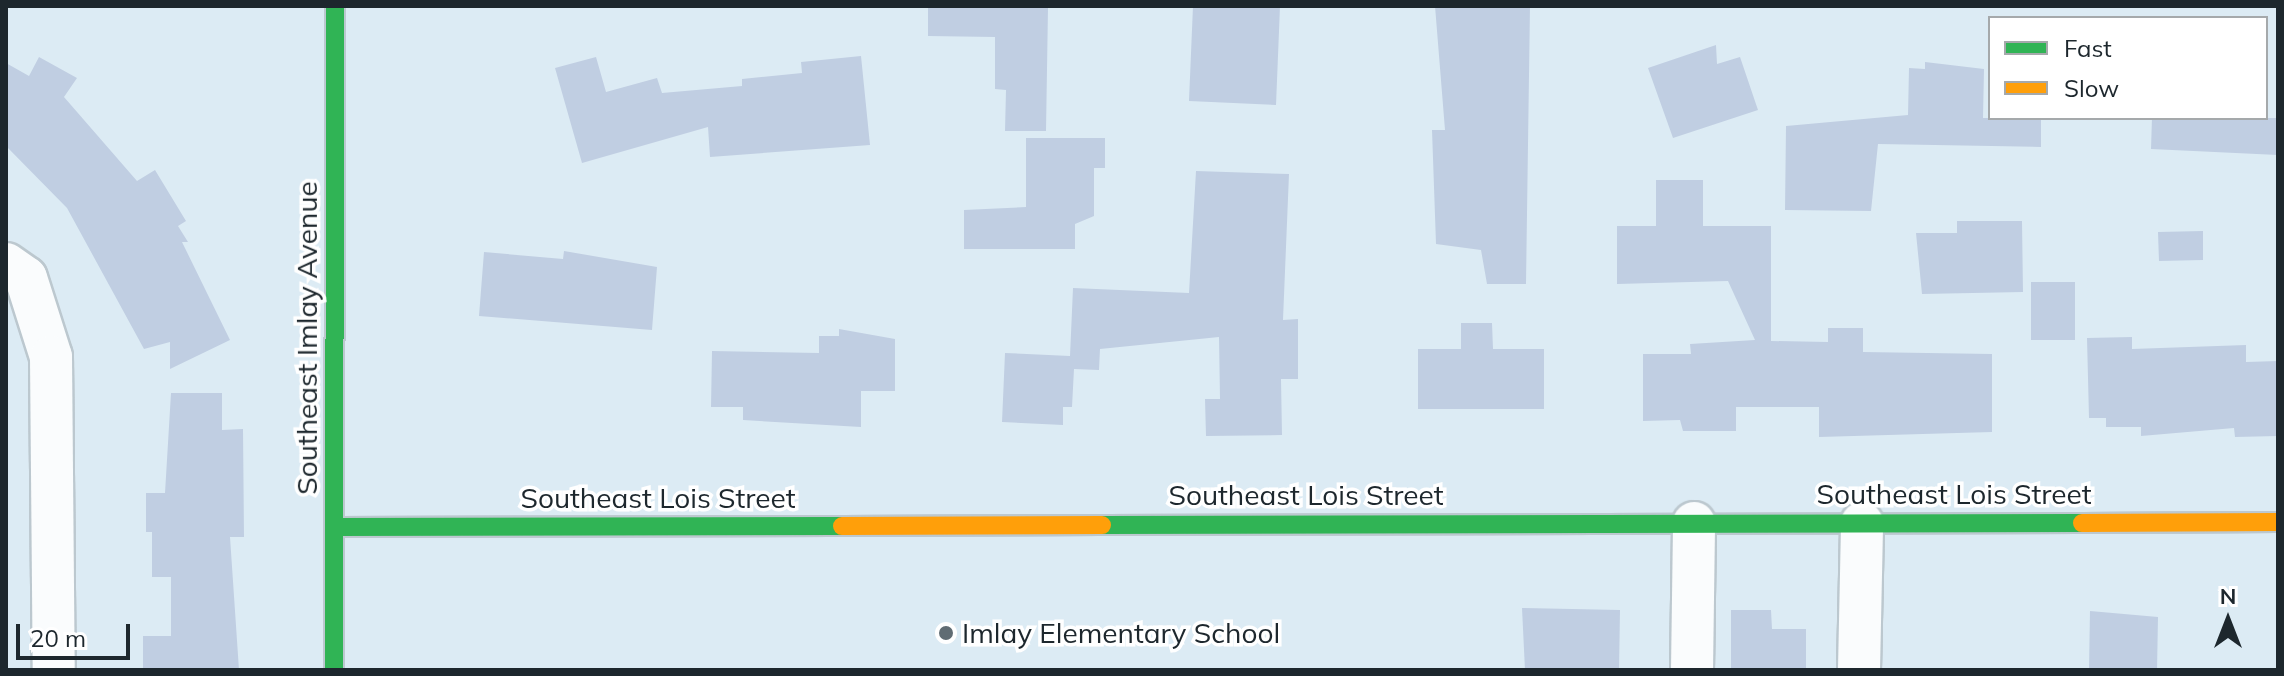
<!DOCTYPE html>
<style>
body{margin:0}
#map{position:relative;width:2284px;height:676px;overflow:hidden;background:#dcebf4;font-family:Mulish,sans-serif}
div>[style]{position:absolute}
[style*='--x']{left:calc(var(--x)*1px);top:calc(var(--y)*1px);width:calc(var(--w)*1px);rotate:calc(var(--a)*1deg)}
.building>*{inset:0;background:#c0cee2}
.roads{filter:drop-shadow(2px 0 #bcc8cf) drop-shadow(-2px 0 #bcc8cf) drop-shadow(0 2px #bcc8cf) drop-shadow(0 -2px #bcc8cf)}
.street>*{height:42px;margin:-21px;padding:0 21px;transform-origin:21px;border-radius:21px;background:#fafcfd}
.fast>*{height:18px;margin:-9px;padding:0 9px;transform-origin:9px;border-radius:9px;background:#30b455}
.slow>*{height:18px;margin:-9px;padding:0 9px;transform-origin:9px;border-radius:9px;background:#ff9f0a}
.dots>*{width:22px;height:22px;translate:-50% -50%;box-sizing:border-box;border:4px solid #fff;border-radius:50%}
span{translate:-50% -50%;white-space:nowrap;text-align:center;line-height:1.15;-webkit-text-stroke:7px #fff;paint-order:stroke}
.street-label{font-size:28px;color:#1d272d}
.poi-label{font-size:28px;color:#1d272d}
.left{translate:0 -50%;text-align:left}
.frame{position:absolute;inset:0;border:8px solid #1d272d;pointer-events:none}
.legend{position:absolute;left:1988px;top:16px;width:280px;height:104px;box-sizing:border-box;background:#fff;border:2px solid #a5a9ab;margin:0;padding:10px 14px;list-style:none;font-size:24px;color:#1d272d}
.legend li{display:flex;align-items:center;gap:16px;height:40px}
.legend b{width:40px;border:2px solid #a5a9ab}
.north{position:absolute;left:2188px;top:580px;width:80px;height:80px;-webkit-text-stroke:6px #fff;paint-order:stroke;rotate:0deg;font-size:22px;font-weight:700;line-height:32px;text-align:center;color:#1d272d}
.north::after{content:'';display:block;margin:auto;width:28px;height:36px;background:#1d272d;clip-path:polygon(50% 0,100% 100%,50% 72%,0 100%)}
.scale{position:absolute;left:16px;top:624px;width:114px;height:36px;box-sizing:border-box;border:4px solid #1d272d;border-top:0;padding-left:10px;font-size:24px;line-height:28px;white-space:nowrap;color:#1d272d;-webkit-text-stroke:6px #fff;paint-order:stroke}
</style>
<div id="map">
<div class="building">
<div style="clip-path:polygon(928px 6px,1048px 8px,1046px 131px,1005px 131px,1006px 90px,995px 89px,995px 37px,928px 36px)"></div>
<div style="clip-path:polygon(1193px 6px,1280px 6px,1276px 105px,1189px 101px)"></div>
<div style="clip-path:polygon(1435px 6px,1530px 6px,1526px 284px,1487px 284px,1481px 250px,1436px 244px,1432px 130px,1445px 130px)"></div>
<div style="clip-path:polygon(1716px 45px,1717px 64px,1740px 57px,1758px 110px,1673px 138px,1648px 68px)"></div>
<div style="clip-path:polygon(861px 56px,870px 145px,710px 157px,708px 127px,582px 163px,555px 68px,596px 57px,606px 92px,657px 78px,662px 93px,742px 86px,742px 79px,802px 73px,801px 62px)"></div>
<div style="clip-path:polygon(39px 57px,77px 78px,64px 97px,137px 181px,155px 170px,186px 221px,178px 226px,188px 242px,182px 242px,230px 340px,170px 369px,170px 342px,144px 349px,67px 208px,6px 146px,6px 63px,29px 76px)"></div>
<div style="clip-path:polygon(1925px 62px,1984px 69px,1983px 118px,2041px 118px,2041px 147px,1878px 144px,1871px 211px,1785px 210px,1786px 126px,1908px 115px,1909px 68px,1925px 69px)"></div>
<div style="clip-path:polygon(2152px 118px,2278px 118px,2278px 155px,2151px 149px)"></div>
<div style="clip-path:polygon(1026px 138px,1105px 138px,1105px 168px,1094px 168px,1094px 216px,1075px 224px,1075px 249px,964px 249px,964px 210px,1026px 207px)"></div>
<div style="clip-path:polygon(1196px 171px,1289px 174px,1283px 320px,1298px 319px,1298px 379px,1281px 379px,1282px 435px,1206px 436px,1205px 399px,1220px 399px,1219px 337px,1100px 349px,1099px 370px,1074px 369px,1072px 407px,1063px 407px,1063px 425px,1002px 422px,1005px 353px,1070px 356px,1073px 288px,1189px 293px)"></div>
<div style="clip-path:polygon(1656px 180px,1703px 180px,1703px 226px,1771px 226px,1771px 341px,1828px 342px,1828px 328px,1863px 328px,1863px 352px,1992px 354px,1992px 432px,1819px 437px,1819px 407px,1736px 407px,1736px 431px,1683px 431px,1680px 420px,1643px 421px,1643px 354px,1691px 354px,1690px 344px,1755px 340px,1728px 281px,1617px 284px,1617px 226px,1656px 226px)"></div>
<div style="clip-path:polygon(1957px 221px,2022px 221px,2023px 292px,1922px 294px,1916px 233px,1957px 233px)"></div>
<div style="clip-path:polygon(2203px 231px,2203px 260px,2159px 261px,2158px 232px)"></div>
<div style="clip-path:polygon(564px 251px,657px 267px,652px 330px,479px 316px,484px 252px,563px 259px)"></div>
<div style="clip-path:polygon(2031px 282px,2075px 282px,2075px 340px,2031px 340px)"></div>
<div style="clip-path:polygon(1461px 323px,1492px 323px,1493px 349px,1544px 349px,1544px 409px,1418px 409px,1418px 349px,1461px 349px)"></div>
<div style="clip-path:polygon(839px 329px,895px 339px,895px 391px,861px 391px,861px 427px,743px 420px,743px 407px,711px 407px,712px 351px,819px 353px,819px 336px,839px 336px)"></div>
<div style="clip-path:polygon(2132px 337px,2132px 349px,2246px 345px,2246px 362px,2278px 361px,2278px 436px,2235px 437px,2234px 428px,2141px 436px,2141px 427px,2106px 427px,2106px 418px,2089px 418px,2087px 338px)"></div>
<div style="clip-path:polygon(171px 393px,222px 393px,222px 430px,243px 429px,244px 537px,230px 537px,239px 670px,143px 670px,143px 636px,171px 636px,171px 577px,152px 577px,152px 532px,146px 532px,146px 493px,165px 493px)"></div>
<div style="clip-path:polygon(1522px 608px,1620px 610px,1619px 670px,1525px 670px)"></div>
<div style="clip-path:polygon(1731px 610px,1771px 610px,1772px 629px,1806px 629px,1806px 670px,1731px 670px)"></div>
<div style="clip-path:polygon(2090px 611px,2158px 617px,2157px 670px,2089px 670px)"></div>
</div>
<div class="roads">
<div class="street">
<div style="--x:6;--y:264;--w:24;--a:35"></div>
<div style="--x:26;--y:278;--w:83;--a:72.4"></div>
<div style="--x:51;--y:357;--w:313;--a:89.5"></div>
<div style="--x:1692;--y:670;--w:147;--a:-89.2"></div>
<div style="--x:1859;--y:670;--w:147;--a:-88.8"></div>
</div>
<div class="fast">
<div style="--x:1102;--y:525;--w:980;--a:-0.12"></div>
<div style="--x:334;--y:527;--w:508;--a:-0.11"></div>
<div style="--x:334;--y:670;--w:664;--a:-89.91"></div>
</div>
<div class="slow">
<div style="--x:2082;--y:523;--w:196;--a:-0.3"></div>
<div style="--x:842;--y:526;--w:260;--a:-0.2"></div>
</div>
</div>
<div class="dots">
<div style="left:946px;top:633px;background:#606c73"></div>
</div>
<div class="street-label">
<span style="left:307px;top:338px;rotate:-90deg">Southeast Imlay Avenue</span>
<span style="left:1954px;top:494px">Southeast Lois Street</span>
<span style="left:1306px;top:495px">Southeast Lois Street</span>
<span style="left:658px;top:498px">Southeast Lois Street</span>
</div>
<div class="poi-label">
<span class="left" style="left:962px;top:633px">Imlay Elementary School</span>
</div>
<div class="frame"></div>
<ul class="legend">
<li><b style="height:10px;background:#30b455"></b>Fast</li>
<li><b style="height:10px;background:#ff9f0a"></b>Slow</li>
</ul>
<div class="north">N</div>
<div class="scale">20 m</div>
</div>
